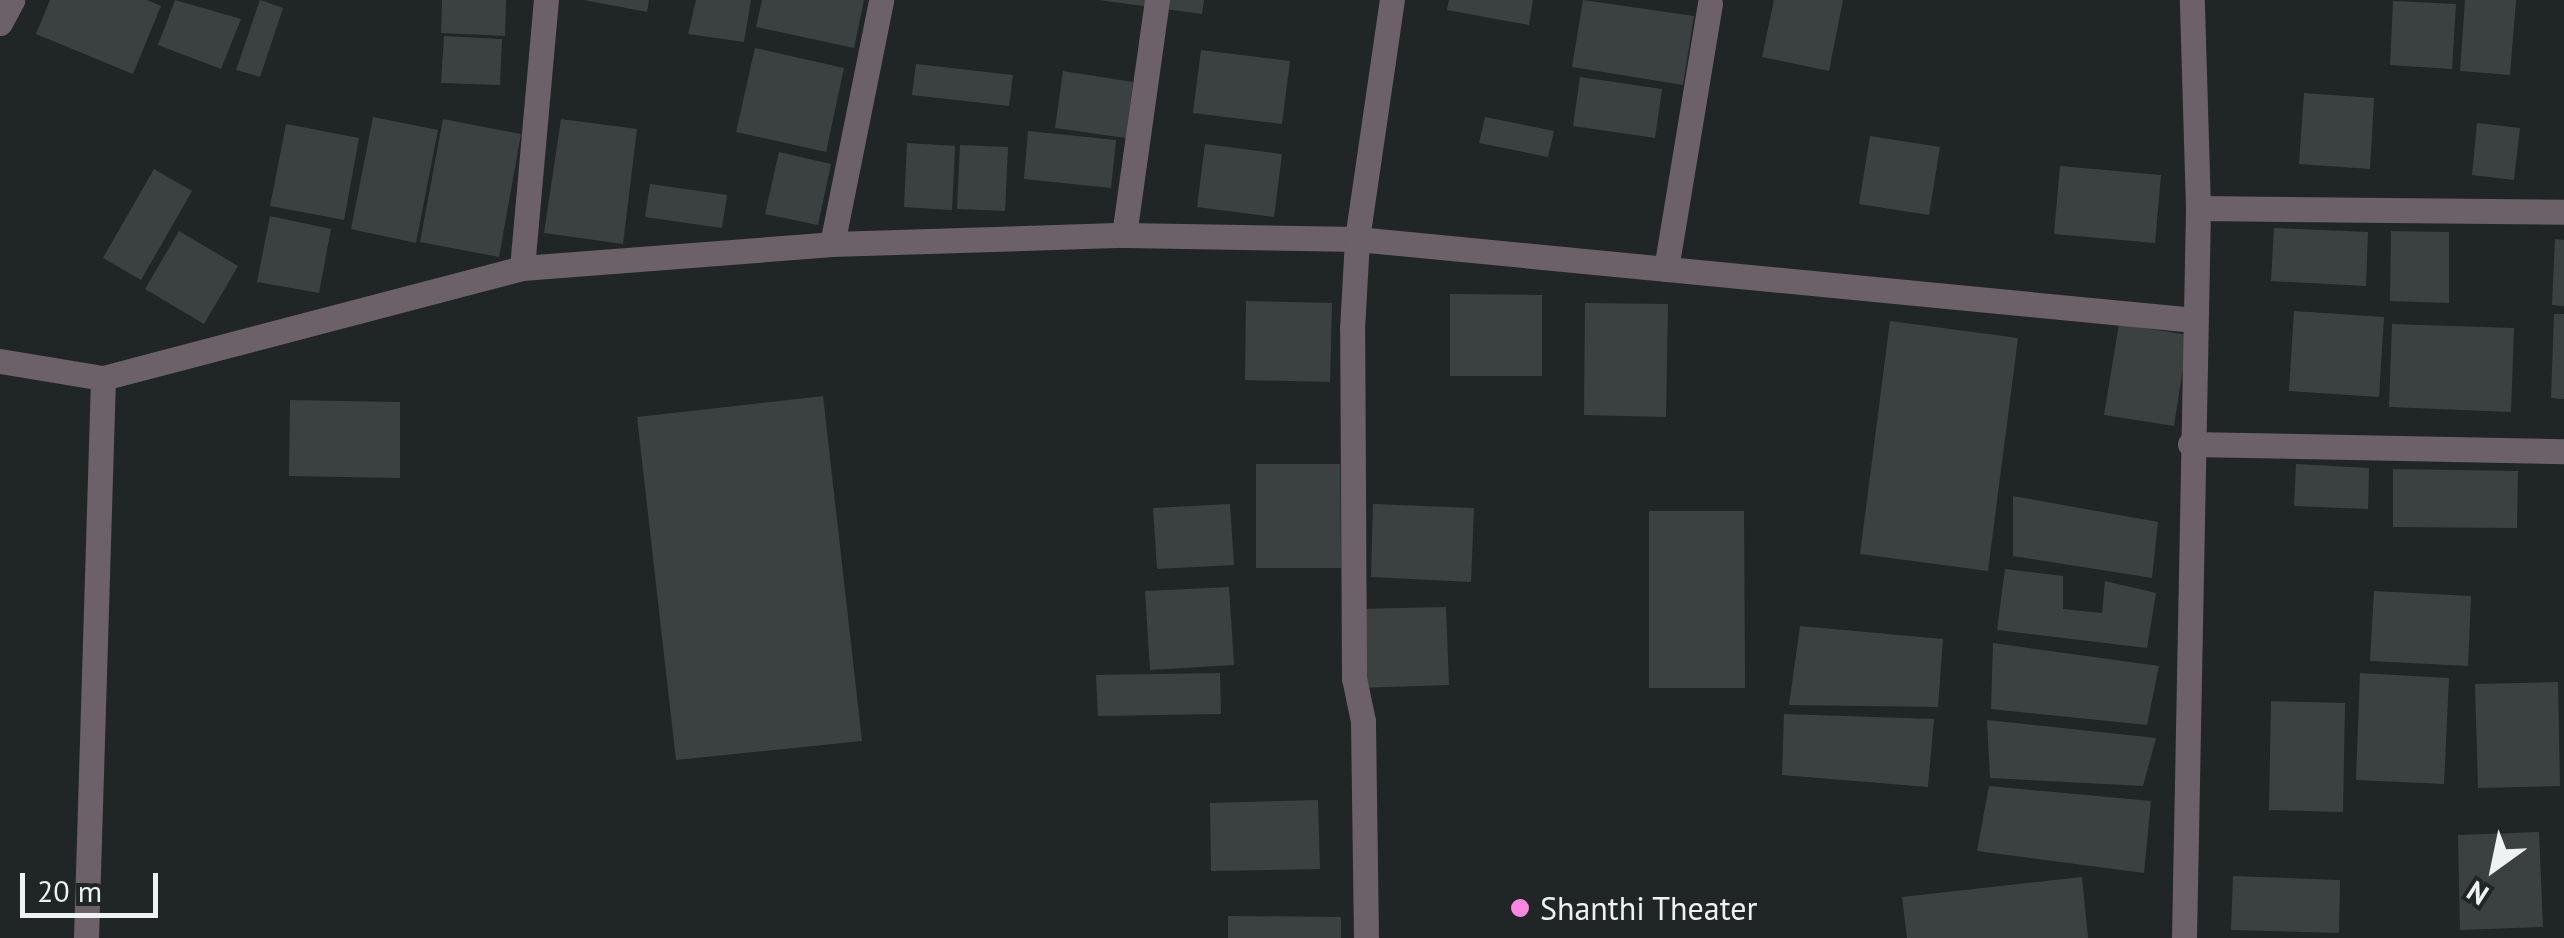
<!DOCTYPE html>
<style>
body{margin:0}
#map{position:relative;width:2564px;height:938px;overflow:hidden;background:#202525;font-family:"PT Sans",sans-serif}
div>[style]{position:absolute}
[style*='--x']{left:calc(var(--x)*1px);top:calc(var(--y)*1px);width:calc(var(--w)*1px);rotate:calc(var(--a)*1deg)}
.building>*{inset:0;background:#3b4040}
.minor>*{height:25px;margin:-12.5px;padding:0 12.5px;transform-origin:12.5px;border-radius:12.5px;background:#6c6069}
.dots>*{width:28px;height:28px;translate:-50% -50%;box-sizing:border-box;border:5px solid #202525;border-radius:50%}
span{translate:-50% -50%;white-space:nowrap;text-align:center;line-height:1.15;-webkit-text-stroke:9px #202525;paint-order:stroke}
.poi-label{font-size:32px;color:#eff2f2}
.left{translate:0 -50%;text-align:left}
.north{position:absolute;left:2444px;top:818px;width:100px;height:100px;-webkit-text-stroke:8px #202525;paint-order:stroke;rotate:213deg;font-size:28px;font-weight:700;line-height:40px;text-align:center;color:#eff2f2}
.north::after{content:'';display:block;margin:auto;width:35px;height:45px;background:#eff2f2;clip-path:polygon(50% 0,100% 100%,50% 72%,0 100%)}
.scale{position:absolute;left:20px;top:873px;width:138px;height:45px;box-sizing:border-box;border:5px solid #eff2f2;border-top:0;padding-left:12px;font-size:30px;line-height:35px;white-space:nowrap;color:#eff2f2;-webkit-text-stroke:8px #202525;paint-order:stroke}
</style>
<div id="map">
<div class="building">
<div style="clip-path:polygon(50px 0,147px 0,161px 6px,133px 74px,36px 34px)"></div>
<div style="clip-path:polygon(175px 0,241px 19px,221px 69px,158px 45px)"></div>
<div style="clip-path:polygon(260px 0,283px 8px,260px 77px,236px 70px)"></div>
<div style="clip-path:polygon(442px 0,506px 0,505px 36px,441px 33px)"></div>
<div style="clip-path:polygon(584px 0,649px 0,647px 12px)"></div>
<div style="clip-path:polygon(696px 0,751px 0,744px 42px,688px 34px)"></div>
<div style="clip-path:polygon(762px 0,864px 0,854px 48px,756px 27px)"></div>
<div style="clip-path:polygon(1099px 0,1204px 0,1202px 14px)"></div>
<div style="clip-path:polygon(1449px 0,1533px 0,1529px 25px,1447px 10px)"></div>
<div style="clip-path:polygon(1583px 0,1694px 16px,1683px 85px,1572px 67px)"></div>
<div style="clip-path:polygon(1774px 0,1843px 0,1829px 71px,1762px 57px)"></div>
<div style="clip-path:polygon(2465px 0,2516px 0,2510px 75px,2460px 71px)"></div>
<div style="clip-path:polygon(2393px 1px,2456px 4px,2452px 69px,2390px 65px)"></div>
<div style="clip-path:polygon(444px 36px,502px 39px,500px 85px,441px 83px)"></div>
<div style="clip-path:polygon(755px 48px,844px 68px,826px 152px,736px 132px)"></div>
<div style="clip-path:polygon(1201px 50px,1290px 61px,1282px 124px,1193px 113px)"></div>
<div style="clip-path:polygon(916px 64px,1013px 75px,1009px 106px,912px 95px)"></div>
<div style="clip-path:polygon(1063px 71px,1133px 82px,1126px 138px,1055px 128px)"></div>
<div style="clip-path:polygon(1580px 77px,1662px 89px,1655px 138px,1573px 126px)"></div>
<div style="clip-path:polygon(2304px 93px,2374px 98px,2370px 169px,2299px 164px)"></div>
<div style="clip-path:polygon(373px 117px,438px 130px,416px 243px,351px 229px)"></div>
<div style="clip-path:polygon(1485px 117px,1554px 131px,1548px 157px,1479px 143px)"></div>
<div style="clip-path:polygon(443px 119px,521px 134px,499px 257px,420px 242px)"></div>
<div style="clip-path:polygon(561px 119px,637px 129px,623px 244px,544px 233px)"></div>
<div style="clip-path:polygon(2477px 123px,2520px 128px,2514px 180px,2472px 175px)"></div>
<div style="clip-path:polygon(286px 124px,359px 138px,344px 220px,270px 206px)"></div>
<div style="clip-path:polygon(1028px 131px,1116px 140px,1111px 188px,1024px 179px)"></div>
<div style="clip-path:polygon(1870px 136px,1940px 147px,1929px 215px,1859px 204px)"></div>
<div style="clip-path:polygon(907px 143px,955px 146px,952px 210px,904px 207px)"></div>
<div style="clip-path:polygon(1205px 144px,1282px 154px,1274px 217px,1197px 207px)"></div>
<div style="clip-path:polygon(960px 145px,1008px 147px,1005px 211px,957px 209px)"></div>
<div style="clip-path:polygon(779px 152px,831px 164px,818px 225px,765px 214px)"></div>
<div style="clip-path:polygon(2060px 166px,2161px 175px,2155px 243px,2054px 234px)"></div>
<div style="clip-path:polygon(154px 169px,192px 191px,141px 280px,103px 258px)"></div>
<div style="clip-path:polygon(650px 184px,727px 195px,722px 228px,645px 217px)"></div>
<div style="clip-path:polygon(270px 216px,331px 229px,319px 293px,257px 282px)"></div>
<div style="clip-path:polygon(2274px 228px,2368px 232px,2366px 286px,2271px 281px)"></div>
<div style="clip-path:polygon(179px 231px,238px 266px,204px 324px,145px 289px)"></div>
<div style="clip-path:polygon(2391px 231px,2449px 232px,2449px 303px,2390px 301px)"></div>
<div style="clip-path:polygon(2555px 239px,2564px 240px,2564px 306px,2552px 305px)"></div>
<div style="clip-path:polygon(1450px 294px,1542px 295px,1542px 376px,1450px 376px)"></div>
<div style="clip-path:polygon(1246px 301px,1332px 303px,1330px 382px,1245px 380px)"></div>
<div style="clip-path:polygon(1585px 303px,1668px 304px,1666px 417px,1584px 415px)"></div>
<div style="clip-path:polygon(2294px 311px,2384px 317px,2379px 397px,2289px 391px)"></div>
<div style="clip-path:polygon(2554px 314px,2564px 314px,2564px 399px,2551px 398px)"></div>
<div style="clip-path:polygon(1890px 321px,2018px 338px,1988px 571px,1860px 554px)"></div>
<div style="clip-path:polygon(2119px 324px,2188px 335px,2174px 426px,2104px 415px)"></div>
<div style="clip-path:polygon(2392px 324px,2514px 328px,2511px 412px,2389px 407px)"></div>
<div style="clip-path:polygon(823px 396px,862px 741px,676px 760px,637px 417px)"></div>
<div style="clip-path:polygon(290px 400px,400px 402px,400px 478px,289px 476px)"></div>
<div style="clip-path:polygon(1256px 464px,1340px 464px,1341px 568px,1256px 568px)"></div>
<div style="clip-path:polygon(2296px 464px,2369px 468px,2368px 509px,2294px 506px)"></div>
<div style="clip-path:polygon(2393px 469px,2518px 471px,2517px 528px,2393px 527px)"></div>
<div style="clip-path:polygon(2013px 496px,2158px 522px,2152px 578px,2013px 556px)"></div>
<div style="clip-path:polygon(1230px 504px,1234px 565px,1157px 569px,1153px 508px)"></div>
<div style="clip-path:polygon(1373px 504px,1474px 508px,1471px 582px,1371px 577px)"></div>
<div style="clip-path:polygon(1649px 511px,1744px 511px,1745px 688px,1649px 688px)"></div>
<div style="clip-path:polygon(2005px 569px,2063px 576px,2063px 609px,2102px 613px,2105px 581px,2156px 593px,2147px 648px,1997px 630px)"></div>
<div style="clip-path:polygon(1229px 587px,1234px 665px,1150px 670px,1145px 591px)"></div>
<div style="clip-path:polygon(2374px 591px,2471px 596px,2468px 666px,2370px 661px)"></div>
<div style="clip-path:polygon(1446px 607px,1449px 685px,1358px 688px,1356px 609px)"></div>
<div style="clip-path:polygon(1800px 626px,1943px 639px,1938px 707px,1789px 705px)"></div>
<div style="clip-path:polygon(1993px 643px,2159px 666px,2147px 725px,1991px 709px)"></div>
<div style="clip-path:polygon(1220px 673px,1221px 714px,1098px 716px,1096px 675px)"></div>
<div style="clip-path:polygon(2360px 673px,2449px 678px,2444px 784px,2356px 780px)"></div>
<div style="clip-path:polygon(2558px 682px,2560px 786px,2478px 788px,2475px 684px)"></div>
<div style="clip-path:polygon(2271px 701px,2345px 703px,2343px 812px,2269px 810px)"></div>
<div style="clip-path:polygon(1784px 714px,1934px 719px,1928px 787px,1782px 775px)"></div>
<div style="clip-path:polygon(1987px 720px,2156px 738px,2143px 786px,1990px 778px)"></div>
<div style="clip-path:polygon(1989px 786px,2151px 801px,2144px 873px,1977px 851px)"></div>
<div style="clip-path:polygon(1318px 800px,1320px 869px,1211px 871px,1210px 803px)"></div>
<div style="clip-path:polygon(2539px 832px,2543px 927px,2460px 930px,2458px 835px)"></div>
<div style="clip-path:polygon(2233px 876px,2340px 880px,2339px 933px,2231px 930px)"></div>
<div style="clip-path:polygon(2082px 877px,2088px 938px,1907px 938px,1902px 897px)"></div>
<div style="clip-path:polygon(1228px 916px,1341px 917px,1341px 938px,1228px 938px)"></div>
</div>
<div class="minor">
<div style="--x:0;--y:23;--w:26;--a:-62"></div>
<div style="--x:2198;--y:208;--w:366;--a:0.6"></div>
<div style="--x:1124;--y:235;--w:237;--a:-82"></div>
<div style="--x:832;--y:244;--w:249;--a:-78.6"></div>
<div style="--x:522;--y:268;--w:269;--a:-84.9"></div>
<div style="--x:1666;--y:269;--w:269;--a:-80.6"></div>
<div style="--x:0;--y:361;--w:104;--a:9.4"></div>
<div style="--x:103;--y:378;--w:433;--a:-14.7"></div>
<div style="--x:522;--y:268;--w:311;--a:-4.4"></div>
<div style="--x:832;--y:244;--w:292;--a:-1.8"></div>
<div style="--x:1124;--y:235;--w:233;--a:1"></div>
<div style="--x:1357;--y:239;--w:842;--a:5.52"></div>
<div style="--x:2190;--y:444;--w:374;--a:1.1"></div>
<div style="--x:86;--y:938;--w:560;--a:-88.26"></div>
<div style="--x:1366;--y:938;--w:217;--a:-90.8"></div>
<div style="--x:1363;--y:721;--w:44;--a:-101.8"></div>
<div style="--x:1354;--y:678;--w:349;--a:-90.3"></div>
<div style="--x:1352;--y:329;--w:90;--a:-86.8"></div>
<div style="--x:1357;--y:239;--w:242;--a:-81.7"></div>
<div style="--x:2184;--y:938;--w:730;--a:-88.9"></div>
<div style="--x:2198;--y:208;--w:208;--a:-91.7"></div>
</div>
<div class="dots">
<div style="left:1520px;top:908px;background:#fd86e2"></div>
</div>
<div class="poi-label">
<span class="left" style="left:1540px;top:908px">Shanthi Theater</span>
</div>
<div class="north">N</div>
<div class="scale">20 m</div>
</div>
